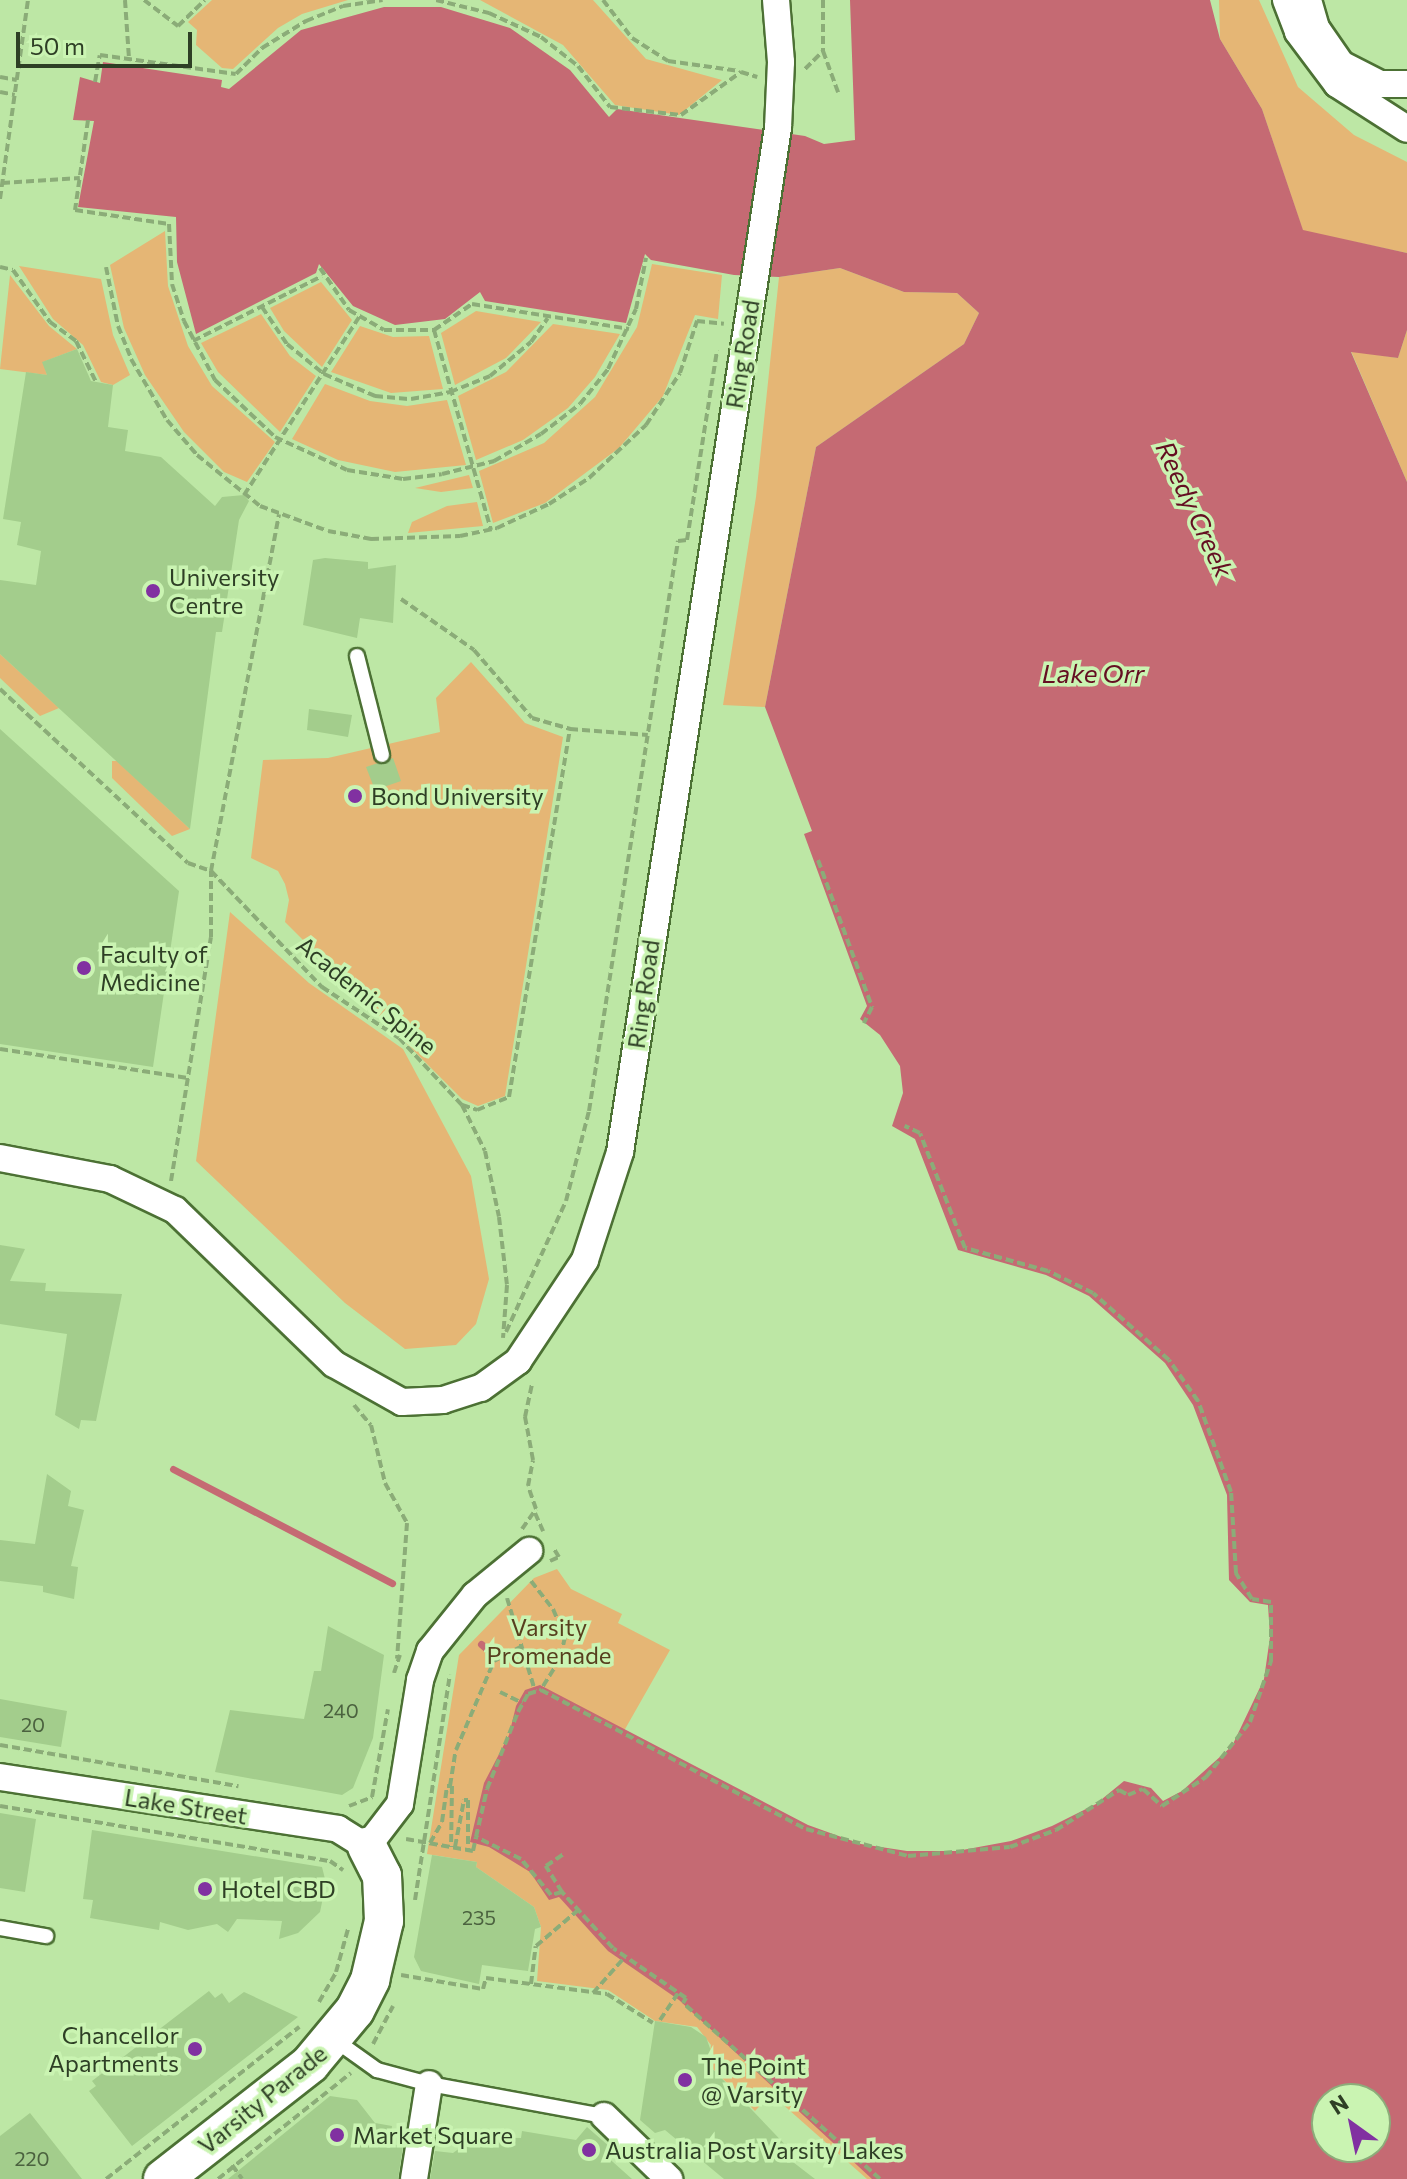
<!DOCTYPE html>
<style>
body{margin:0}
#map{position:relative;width:1407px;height:2179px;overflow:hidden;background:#bde7a5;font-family:Commissioner,sans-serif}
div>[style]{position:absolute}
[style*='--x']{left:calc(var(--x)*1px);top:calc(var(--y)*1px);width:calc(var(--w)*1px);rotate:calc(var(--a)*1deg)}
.green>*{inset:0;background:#e5b675}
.water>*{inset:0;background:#c56a73}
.stream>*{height:7px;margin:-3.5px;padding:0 3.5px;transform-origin:3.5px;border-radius:3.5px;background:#c56a73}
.building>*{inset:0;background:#a3cd8c}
.path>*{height:4px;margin-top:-2px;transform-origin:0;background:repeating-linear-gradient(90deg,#8bac78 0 8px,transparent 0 12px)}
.roads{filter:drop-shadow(2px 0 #4c7134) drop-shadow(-2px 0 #4c7134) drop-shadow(0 2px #4c7134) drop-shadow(0 -2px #4c7134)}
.lane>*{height:14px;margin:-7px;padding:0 7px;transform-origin:7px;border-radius:7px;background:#fff}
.street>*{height:26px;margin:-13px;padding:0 13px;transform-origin:13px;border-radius:13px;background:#fff}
.secondary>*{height:38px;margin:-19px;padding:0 19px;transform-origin:19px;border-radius:19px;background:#fff}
.dots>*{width:22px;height:22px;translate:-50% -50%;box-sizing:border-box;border:4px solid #caf4b2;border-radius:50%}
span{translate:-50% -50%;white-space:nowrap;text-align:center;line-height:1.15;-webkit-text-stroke:7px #caf4b2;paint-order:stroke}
.number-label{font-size:20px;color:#4b623f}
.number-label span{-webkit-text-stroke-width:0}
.street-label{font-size:24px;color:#2e3f25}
.poi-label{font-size:24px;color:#2e3f25}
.left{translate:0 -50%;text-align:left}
.right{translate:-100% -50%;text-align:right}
.park-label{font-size:24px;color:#573f1e}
.water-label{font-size:26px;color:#640f22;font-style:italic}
.north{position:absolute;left:1311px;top:2083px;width:80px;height:80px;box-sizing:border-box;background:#caf4b2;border:2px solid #8cac7a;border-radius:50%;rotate:327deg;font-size:22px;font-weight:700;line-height:32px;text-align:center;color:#2e3f25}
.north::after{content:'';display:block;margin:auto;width:28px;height:36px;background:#8131a1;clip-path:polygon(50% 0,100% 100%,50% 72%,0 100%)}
.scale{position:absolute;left:16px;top:32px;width:176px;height:36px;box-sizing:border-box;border:4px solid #2e3f25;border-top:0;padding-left:10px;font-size:24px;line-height:28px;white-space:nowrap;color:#2e3f25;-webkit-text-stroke:6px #caf4b2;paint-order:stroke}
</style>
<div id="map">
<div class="green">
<div style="clip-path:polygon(212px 0,348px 0,302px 14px,278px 28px,233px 69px,222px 68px,196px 45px,197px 30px,188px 22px)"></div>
<div style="clip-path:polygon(480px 0,593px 0,646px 59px,722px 80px,679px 115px,615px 105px,563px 45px)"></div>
<div style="clip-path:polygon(1219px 0,1259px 0,1298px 87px,1354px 135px,1407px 162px,1407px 253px,1303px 231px,1262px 109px,1220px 39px)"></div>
<div style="clip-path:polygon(165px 231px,168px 286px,188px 346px,212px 386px,275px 442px,247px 482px,224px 472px,184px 432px,145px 375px,124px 328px,110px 265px)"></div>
<div style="clip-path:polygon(652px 264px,722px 275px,718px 319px,695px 315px,663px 396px,619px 448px,545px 503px,493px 523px,479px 471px,544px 443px,595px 397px,637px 327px)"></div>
<div style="clip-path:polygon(19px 266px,101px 279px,113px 335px,130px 375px,113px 385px,101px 382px,83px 345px,53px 319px)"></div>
<div style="clip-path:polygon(840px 268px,904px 292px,957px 293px,979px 313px,964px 344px,816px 447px,765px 707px,723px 705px,756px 497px,779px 277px)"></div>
<div style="clip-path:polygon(10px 275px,49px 326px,77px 349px,43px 362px,47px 375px,0 369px)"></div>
<div style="clip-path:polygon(321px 282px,352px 320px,322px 367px,284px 331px,270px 308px)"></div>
<div style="clip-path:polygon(476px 311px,541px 322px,506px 358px,455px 385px,441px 333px)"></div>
<div style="clip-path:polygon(261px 314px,290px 356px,316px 376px,280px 432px,218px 372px,201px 343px)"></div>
<div style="clip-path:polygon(553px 324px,620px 334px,595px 377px,568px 408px,523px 440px,476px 460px,458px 396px,506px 372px)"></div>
<div style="clip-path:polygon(360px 326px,393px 337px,429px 336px,443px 389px,391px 393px,331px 372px)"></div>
<div style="clip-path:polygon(1407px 330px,1407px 482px,1351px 351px,1398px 358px)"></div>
<div style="clip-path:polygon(325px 384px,370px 401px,407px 406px,447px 400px,466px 465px,395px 472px,338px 460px,292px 439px)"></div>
<div style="clip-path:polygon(469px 475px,473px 488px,441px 492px,415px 488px)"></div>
<div style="clip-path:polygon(477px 502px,483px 526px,408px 533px,412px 522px,447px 506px)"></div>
<div style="clip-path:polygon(0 654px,59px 708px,40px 716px,0 678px)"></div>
<div style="clip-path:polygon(471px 662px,525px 723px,563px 737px,505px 1096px,478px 1106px,462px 1099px,285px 922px,289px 900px,285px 884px,278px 871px,251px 858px,263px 760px,328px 758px,440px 732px,436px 698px)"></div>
<div style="clip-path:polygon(112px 761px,117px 761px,190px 829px,172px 836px,112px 778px)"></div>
<div style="clip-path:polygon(230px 912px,309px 983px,403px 1049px,471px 1176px,489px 1279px,476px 1324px,456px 1345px,405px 1349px,345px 1303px,196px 1161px)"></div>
<div style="clip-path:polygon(557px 1569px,571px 1589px,622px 1614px,618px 1623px,670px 1650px,620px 1738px,506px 1841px,887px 2179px,867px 2179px,771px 2094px,755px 2111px,708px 2064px,711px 2045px,697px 2027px,655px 2021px,608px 1990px,537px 1981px,541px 1927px,534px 1907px,476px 1867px,477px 1862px,427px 1854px,459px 1655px,534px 1578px)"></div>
</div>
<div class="water">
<div style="clip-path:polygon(evenodd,850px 0,1210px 0,1220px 39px,1262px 109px,1303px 230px,1407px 253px,1407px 330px,1398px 358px,1351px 352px,1407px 482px,1407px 2179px,872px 2179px,679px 2000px,608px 1951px,559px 1897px,549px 1900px,530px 1872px,489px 1847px,470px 1842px,484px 1783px,509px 1735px,516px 1706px,525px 1690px,540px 1685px,808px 1825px,861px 1844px,907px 1851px,957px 1851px,1011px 1841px,1052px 1826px,1096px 1804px,1124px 1781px,1151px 1788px,1163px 1801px,1182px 1791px,1232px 1746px,1264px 1679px,1270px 1637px,1268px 1605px,1250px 1602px,1229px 1580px,1227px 1495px,1193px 1405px,1165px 1363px,1089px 1296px,1046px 1275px,958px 1250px,915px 1139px,892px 1126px,903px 1093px,900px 1066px,880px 1035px,860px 1019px,867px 1006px,804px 834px,812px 831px,765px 707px,816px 447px,964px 344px,979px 313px,957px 293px,904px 292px,840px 268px,779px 277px,734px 275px,651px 260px,645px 254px,626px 323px,485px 301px,480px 292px,445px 319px,395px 325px,353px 306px,319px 264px,316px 273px,196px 334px,177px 262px,176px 217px,78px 207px,94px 121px,73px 120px,80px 77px,100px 83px,103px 62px,222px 80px,221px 87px,229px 89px,301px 30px,384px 7px,441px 7px,510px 28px,570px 70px,609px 117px,617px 109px,805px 136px,824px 144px,855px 140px,850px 0,1327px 2099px,1375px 2099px,1375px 2147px,1327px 2147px,1327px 2099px)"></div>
</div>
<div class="stream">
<div style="--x:173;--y:1469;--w:247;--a:27.5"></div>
<div style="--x:481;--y:1644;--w:18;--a:41"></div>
</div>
<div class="building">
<div style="clip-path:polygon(77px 349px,91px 381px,113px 385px,108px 427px,128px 430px,125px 451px,161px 457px,215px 506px,222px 497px,244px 495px,249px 501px,239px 520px,222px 632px,216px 632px,190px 829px,0 654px,0 580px,36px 585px,41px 551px,17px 545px,21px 522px,3px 519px,26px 372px,47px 375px,42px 362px)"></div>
<div style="clip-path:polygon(325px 558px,368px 562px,368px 569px,396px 565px,393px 623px,360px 618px,357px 638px,303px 625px,313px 560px)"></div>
<div style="clip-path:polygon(309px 709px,352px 715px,348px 737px,307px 730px)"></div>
<div style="clip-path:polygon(0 729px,179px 891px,153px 1067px,0 1044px)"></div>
<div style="clip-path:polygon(393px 758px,401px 781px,375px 790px,366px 767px)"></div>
<div style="clip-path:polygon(0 1245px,25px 1249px,10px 1281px,46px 1283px,45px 1291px,122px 1294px,96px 1421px,81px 1420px,79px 1429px,55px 1415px,67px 1334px,0 1324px)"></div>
<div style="clip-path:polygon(47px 1474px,71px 1491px,68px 1506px,84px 1510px,71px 1566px,78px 1567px,74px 1599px,43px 1592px,43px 1586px,0 1581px,0 1540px,35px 1544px)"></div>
<div style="clip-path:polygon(328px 1626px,384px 1655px,373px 1738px,353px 1788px,342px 1795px,215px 1772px,230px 1710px,304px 1719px,314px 1671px,321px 1671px)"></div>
<div style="clip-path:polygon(0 1699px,67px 1711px,61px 1747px,0 1737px)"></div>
<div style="clip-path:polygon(0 1813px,36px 1819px,25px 1892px,0 1888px)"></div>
<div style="clip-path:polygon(92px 1830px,322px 1867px,326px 1883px,320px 1912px,298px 1933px,279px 1939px,282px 1921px,237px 1919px,228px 1932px,217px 1924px,188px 1930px,160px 1922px,159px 1930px,90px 1918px,93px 1900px,83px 1899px)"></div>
<div style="clip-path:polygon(432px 1855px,477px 1862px,476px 1867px,534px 1907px,541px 1927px,535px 1929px,528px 1971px,482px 1965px,479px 1984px,421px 1971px,414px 1957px)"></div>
<div style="clip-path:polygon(209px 1991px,215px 1998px,222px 1993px,229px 2003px,244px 1992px,298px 2017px,132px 2146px,89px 2091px,96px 2086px,92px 2081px)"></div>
<div style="clip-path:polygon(655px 2021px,691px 2027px,706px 2037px,712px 2054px,708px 2064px,794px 2154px,789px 2159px,815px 2179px,724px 2179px,665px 2130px,655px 2133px,640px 2120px)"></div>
<div style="clip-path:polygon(330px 2096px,357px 2100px,375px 2123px,392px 2126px,390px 2144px,403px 2146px,398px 2179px,228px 2179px)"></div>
<div style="clip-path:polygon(30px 2113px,82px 2179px,0 2179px,0 2136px)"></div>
<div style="clip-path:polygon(587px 2127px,610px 2147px,604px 2154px,632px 2179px,430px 2179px,435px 2151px,453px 2153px,475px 2137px,521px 2138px,522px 2131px,576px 2140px)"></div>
</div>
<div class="path">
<div style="--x:125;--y:0;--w:59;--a:86.1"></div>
<div style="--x:144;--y:0;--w:43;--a:37.4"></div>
<div style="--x:178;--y:26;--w:37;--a:-44"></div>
<div style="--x:436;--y:0;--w:55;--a:13.8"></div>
<div style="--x:489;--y:13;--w:57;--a:24.8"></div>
<div style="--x:541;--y:37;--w:47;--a:38.1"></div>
<div style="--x:578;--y:66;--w:52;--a:52"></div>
<div style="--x:610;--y:107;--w:71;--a:6.4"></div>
<div style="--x:681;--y:115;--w:74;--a:-35.6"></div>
<div style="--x:741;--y:72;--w:17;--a:17"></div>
<div style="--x:603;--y:0;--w:48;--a:52.7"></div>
<div style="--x:632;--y:38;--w:43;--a:32.6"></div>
<div style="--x:668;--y:61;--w:72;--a:8"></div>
<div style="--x:823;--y:0;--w:51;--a:90"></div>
<div style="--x:823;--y:51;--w:44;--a:69.9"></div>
<div style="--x:805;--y:69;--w:25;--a:-45"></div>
<div style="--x:0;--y:77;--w:17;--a:10"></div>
<div style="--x:95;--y:82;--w:27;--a:-80"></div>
<div style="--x:100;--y:55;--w:137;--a:8"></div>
<div style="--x:236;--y:74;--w:37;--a:-45"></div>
<div style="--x:262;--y:48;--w:52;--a:-31.5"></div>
<div style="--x:306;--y:21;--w:40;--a:-22"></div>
<div style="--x:343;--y:6;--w:40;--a:-8.5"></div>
<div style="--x:0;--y:92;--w:15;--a:11"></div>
<div style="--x:88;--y:120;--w:91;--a:98.2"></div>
<div style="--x:75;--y:210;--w:95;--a:8.5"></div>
<div style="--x:169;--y:224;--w:60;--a:87.1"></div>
<div style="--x:172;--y:284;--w:39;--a:72"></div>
<div style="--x:184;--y:321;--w:67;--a:62.3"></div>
<div style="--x:215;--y:380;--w:83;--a:43.5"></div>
<div style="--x:275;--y:437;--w:79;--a:24.6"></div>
<div style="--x:347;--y:470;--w:57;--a:9.1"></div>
<div style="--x:403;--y:479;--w:39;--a:-7"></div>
<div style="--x:442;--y:474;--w:54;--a:-14"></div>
<div style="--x:494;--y:461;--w:54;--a:-29.9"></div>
<div style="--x:541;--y:434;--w:49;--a:-37.6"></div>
<div style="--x:580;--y:404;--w:45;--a:-51.3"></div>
<div style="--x:608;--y:369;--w:66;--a:-65"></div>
<div style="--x:636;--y:309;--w:52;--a:-78.9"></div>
<div style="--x:2;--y:183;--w:78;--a:-3.7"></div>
<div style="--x:0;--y:199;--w:201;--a:-82"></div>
<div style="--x:0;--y:267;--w:13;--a:13"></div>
<div style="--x:13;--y:270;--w:64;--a:54.6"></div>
<div style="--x:50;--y:322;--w:32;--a:36"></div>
<div style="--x:76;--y:341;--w:46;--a:64"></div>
<div style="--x:106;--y:267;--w:60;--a:78.5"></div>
<div style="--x:118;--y:326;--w:35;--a:68"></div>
<div style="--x:131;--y:359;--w:71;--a:59.5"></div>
<div style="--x:167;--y:420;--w:46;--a:49.4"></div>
<div style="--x:197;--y:455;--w:81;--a:39"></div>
<div style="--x:260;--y:506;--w:72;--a:20.2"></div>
<div style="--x:328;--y:531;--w:44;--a:10.5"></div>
<div style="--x:371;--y:539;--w:89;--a:-1.9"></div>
<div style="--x:460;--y:536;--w:38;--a:-12"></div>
<div style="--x:497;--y:528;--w:57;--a:-24.8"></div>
<div style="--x:549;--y:504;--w:48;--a:-33"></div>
<div style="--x:589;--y:478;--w:78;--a:-42.9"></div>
<div style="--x:646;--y:425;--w:62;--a:-56.8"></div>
<div style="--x:680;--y:373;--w:55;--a:-71.9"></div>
<div style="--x:697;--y:321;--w:27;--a:6"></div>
<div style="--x:320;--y:268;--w:51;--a:55.4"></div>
<div style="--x:349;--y:310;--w:40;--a:29.7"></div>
<div style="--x:384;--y:330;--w:50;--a:0"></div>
<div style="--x:434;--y:330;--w:46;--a:-34.4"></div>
<div style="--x:472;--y:304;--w:159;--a:9"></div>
<div style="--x:262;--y:307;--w:45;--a:56"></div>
<div style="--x:287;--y:344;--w:48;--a:39"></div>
<div style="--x:324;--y:374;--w:56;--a:23.3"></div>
<div style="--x:375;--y:396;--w:36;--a:5"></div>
<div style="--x:411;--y:399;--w:40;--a:-10"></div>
<div style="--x:450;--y:392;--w:43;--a:-21.8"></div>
<div style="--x:490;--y:376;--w:53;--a:-39.7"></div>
<div style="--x:531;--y:342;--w:29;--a:-55"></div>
<div style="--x:434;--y:330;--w:208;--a:74.1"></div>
<div style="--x:193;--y:341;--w:144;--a:-26.7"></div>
<div style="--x:244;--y:495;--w:212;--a:-57.1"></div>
<div style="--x:401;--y:599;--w:89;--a:34.9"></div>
<div style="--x:474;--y:650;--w:89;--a:49.5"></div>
<div style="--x:532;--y:718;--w:40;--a:16"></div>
<div style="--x:570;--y:729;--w:78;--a:4.4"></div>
<div style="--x:0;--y:689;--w:256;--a:42.8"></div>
<div style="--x:188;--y:863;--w:24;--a:19"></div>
<div style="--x:211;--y:871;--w:161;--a:46.3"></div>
<div style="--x:322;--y:987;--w:92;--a:33.5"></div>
<div style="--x:399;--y:1038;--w:92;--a:46.8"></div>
<div style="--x:462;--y:1105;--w:51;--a:63.4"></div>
<div style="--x:485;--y:1151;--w:67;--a:78"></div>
<div style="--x:499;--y:1217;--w:68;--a:83.3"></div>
<div style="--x:507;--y:1285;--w:53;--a:94.3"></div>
<div style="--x:818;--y:860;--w:157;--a:69.8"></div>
<div style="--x:872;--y:1007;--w:18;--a:117"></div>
<div style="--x:0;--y:1049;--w:190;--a:8.8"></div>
<div style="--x:462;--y:1105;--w:16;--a:18"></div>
<div style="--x:477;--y:1110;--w:35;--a:-22"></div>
<div style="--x:509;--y:1097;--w:373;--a:-80.6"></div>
<div style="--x:171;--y:1181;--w:247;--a:-80.7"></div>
<div style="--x:211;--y:937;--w:66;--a:-90"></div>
<div style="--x:211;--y:871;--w:363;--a:-79.2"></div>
<div style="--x:506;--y:1332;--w:144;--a:-65.4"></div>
<div style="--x:566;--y:1201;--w:93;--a:-75.7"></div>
<div style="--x:589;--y:1111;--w:577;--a:-81.13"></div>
<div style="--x:678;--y:541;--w:9;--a:-6"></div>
<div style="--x:687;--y:540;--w:192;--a:-81"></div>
<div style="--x:354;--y:1405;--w:26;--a:50"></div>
<div style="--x:371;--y:1425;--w:60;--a:76.4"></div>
<div style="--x:385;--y:1483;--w:46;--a:61.2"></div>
<div style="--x:407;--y:1523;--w:136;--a:94.2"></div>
<div style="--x:535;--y:1513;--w:20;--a:66"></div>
<div style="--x:522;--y:1529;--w:24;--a:-55"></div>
<div style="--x:536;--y:1509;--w:24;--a:-109"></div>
<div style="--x:528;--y:1486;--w:26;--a:-79"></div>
<div style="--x:533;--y:1460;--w:44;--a:-100.5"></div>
<div style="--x:525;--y:1417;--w:35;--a:-78"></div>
<div style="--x:550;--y:1561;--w:10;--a:-24"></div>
<div style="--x:559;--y:1557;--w:9;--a:-122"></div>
<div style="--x:531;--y:1581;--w:36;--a:52"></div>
<div style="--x:553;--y:1609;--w:30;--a:67"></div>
<div style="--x:565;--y:1637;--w:23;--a:103"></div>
<div style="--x:560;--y:1659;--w:36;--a:122"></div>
<div style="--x:507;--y:1598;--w:97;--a:73.2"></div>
<div style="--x:394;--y:1673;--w:19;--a:-72"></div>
<div style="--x:500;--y:1692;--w:25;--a:26"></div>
<div style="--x:0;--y:1745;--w:242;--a:9.8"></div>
<div style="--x:450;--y:1786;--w:36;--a:-81"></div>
<div style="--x:456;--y:1750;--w:97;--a:-66.9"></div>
<div style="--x:494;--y:1661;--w:32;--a:-28"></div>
<div style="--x:0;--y:1806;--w:335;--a:9.5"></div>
<div style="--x:330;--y:1861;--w:16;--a:35"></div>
<div style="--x:349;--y:1806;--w:25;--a:-21"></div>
<div style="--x:372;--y:1797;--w:89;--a:-79.7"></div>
<div style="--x:406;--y:1839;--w:68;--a:10.2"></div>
<div style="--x:473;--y:1851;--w:14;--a:-78"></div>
<div style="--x:430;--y:1843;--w:24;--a:-60"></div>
<div style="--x:442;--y:1822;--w:36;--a:-82"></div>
<div style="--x:447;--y:1786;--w:5;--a:0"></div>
<div style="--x:452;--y:1786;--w:61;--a:90.9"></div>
<div style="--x:455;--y:1847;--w:48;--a:-79.2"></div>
<div style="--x:464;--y:1800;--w:4;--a:0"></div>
<div style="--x:468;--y:1800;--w:50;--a:90"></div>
<div style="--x:562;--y:1892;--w:31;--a:-122"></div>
<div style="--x:546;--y:1866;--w:22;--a:-34"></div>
<div style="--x:415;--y:1900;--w:228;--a:-81.2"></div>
<div style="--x:401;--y:1975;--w:83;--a:9.7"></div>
<div style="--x:483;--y:1989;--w:11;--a:-75"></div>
<div style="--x:486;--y:1978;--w:122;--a:7.5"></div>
<div style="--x:607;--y:1994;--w:54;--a:32.2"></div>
<div style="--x:531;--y:1984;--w:38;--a:-83"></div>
<div style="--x:536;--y:1946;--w:54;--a:-40.5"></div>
<div style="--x:593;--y:1993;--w:47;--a:-48.5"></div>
<div style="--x:319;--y:2002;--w:34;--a:-60"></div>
<div style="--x:336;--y:1972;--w:45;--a:-74.4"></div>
<div style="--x:660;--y:2020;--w:32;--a:-56"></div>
<div style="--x:373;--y:2044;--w:43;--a:-62.2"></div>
<div style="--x:232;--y:2165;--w:17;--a:54"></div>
<div style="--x:106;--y:2179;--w:246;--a:-38.2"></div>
<div style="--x:218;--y:2179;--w:170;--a:-38.6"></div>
<div style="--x:880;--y:2179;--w:264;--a:-138.2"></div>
<div style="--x:683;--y:2003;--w:6;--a:-59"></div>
<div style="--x:686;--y:1998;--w:88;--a:-145.6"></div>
<div style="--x:613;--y:1948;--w:76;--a:-132.3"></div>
<div style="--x:562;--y:1892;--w:11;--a:165"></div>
<div style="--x:551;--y:1895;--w:47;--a:-129.8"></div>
<div style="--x:521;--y:1859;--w:50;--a:-153.9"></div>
<div style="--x:476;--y:1837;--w:49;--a:-77.1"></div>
<div style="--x:487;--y:1789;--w:83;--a:-68.1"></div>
<div style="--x:518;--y:1712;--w:21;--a:-61"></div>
<div style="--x:528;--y:1694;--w:14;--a:-17"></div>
<div style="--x:541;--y:1690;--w:299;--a:27.7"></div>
<div style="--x:806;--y:1829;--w:106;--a:14.8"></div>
<div style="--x:908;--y:1856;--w:102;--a:-5"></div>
<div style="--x:1010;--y:1847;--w:49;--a:-20.3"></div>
<div style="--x:1056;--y:1830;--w:75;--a:-32.4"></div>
<div style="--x:1119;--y:1790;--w:10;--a:29"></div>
<div style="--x:1128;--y:1795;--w:16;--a:-22"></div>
<div style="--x:1143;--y:1789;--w:25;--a:42"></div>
<div style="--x:1162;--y:1806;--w:53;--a:-33.4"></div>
<div style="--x:1206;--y:1777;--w:70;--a:-51.3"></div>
<div style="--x:1250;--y:1722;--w:65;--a:-71"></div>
<div style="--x:1271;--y:1661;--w:59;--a:-90"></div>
<div style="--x:1271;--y:1602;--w:19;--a:-171"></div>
<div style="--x:1252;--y:1599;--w:31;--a:-122"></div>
<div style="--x:1236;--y:1573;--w:81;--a:-93.5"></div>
<div style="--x:1231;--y:1492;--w:97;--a:-109.9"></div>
<div style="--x:1198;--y:1401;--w:50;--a:-125.3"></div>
<div style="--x:1169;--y:1360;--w:101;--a:-138.6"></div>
<div style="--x:1093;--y:1293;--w:50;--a:-153.9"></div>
<div style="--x:1048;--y:1271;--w:86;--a:-164.5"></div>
<div style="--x:965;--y:1248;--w:123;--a:-111.4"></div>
<div style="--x:920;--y:1133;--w:17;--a:-155"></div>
</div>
<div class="roads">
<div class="lane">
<div style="--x:357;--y:656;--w:102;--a:75.8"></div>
<div style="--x:0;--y:1928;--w:47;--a:9.9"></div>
<div style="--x:335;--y:2040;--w:52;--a:35.5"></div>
<div style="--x:377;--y:2070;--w:54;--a:15.1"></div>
<div style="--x:429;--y:2084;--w:178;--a:10.4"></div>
</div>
<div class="street">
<div style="--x:1286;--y:0;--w:34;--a:69"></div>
<div style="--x:1298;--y:32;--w:65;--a:53.1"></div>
<div style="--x:1337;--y:84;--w:83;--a:32.7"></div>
<div style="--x:1308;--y:0;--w:29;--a:74"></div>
<div style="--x:1316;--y:28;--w:44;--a:55.2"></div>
<div style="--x:1341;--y:64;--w:44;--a:27.1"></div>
<div style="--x:1380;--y:84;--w:27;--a:0"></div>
<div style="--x:0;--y:1158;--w:112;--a:10.8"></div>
<div style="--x:110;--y:1179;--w:72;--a:25.5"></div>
<div style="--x:175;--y:1210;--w:221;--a:44.1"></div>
<div style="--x:334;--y:1364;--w:78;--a:29.2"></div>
<div style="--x:402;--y:1402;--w:41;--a:-2.8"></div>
<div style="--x:443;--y:1400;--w:40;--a:-18"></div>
<div style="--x:481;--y:1388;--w:46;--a:-36.1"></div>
<div style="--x:518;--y:1361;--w:121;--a:-56.4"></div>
<div style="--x:585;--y:1260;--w:114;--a:-72"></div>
<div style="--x:620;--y:1152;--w:1036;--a:-81.23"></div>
<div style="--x:778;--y:128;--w:66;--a:-87.4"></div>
<div style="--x:781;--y:62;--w:62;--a:-94.6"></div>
<div style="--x:0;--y:1777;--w:342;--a:8.7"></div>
<div style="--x:338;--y:1829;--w:34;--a:32"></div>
<div style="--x:367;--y:1847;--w:54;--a:-52.5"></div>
<div style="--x:400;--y:1804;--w:126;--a:-80.8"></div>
<div style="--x:420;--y:1680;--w:31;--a:-71"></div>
<div style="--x:430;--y:1651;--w:72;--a:-51.2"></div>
<div style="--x:475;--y:1595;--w:70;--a:-39.2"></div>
<div style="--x:604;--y:2116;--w:91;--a:44.1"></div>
<div style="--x:414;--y:2179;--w:96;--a:-81"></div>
</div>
<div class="secondary">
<div style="--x:163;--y:2179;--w:187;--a:-38"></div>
<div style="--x:310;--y:2064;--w:70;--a:-50.2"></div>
<div style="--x:355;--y:2010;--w:34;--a:-63"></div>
<div style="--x:370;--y:1980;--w:61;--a:-76.7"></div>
<div style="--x:384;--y:1921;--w:45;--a:-92.5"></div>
<div style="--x:382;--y:1876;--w:33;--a:-117"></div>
</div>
</div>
<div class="dots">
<div style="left:153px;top:591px;background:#8131a1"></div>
<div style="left:355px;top:796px;background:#8131a1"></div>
<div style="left:84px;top:968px;background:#8131a1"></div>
<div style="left:205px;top:1889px;background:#8131a1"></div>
<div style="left:195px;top:2049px;background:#8131a1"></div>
<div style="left:685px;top:2080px;background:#8131a1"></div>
<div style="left:337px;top:2135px;background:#8131a1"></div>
<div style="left:589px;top:2150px;background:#8131a1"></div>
</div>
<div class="number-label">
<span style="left:341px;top:1710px">240</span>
<span style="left:33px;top:1724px">20</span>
<span style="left:479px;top:1917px">235</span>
<span style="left:32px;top:2158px">220</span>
</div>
<div class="street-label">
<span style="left:742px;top:354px;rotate:-81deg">Ring Road</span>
<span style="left:643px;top:994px;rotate:-82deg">Ring Road</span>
<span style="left:367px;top:995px;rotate:39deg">Academic Spine</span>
<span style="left:186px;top:1806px;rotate:9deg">Lake Street</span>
<span style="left:262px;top:2099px;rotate:-39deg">Varsity Parade</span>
</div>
<div class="poi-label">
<span class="left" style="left:169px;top:591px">University<br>Centre</span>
<span class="left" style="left:371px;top:796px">Bond University</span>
<span class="left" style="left:100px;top:968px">Faculty of<br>Medicine</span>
<span class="left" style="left:221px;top:1889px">Hotel CBD</span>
<span class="right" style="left:179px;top:2049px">Chancellor<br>Apartments</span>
<span class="left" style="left:701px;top:2080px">The Point<br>@ Varsity</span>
<span class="left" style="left:353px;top:2135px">Market Square</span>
<span class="left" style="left:605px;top:2150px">Australia Post Varsity Lakes</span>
</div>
<div class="park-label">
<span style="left:549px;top:1641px">Varsity<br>Promenade</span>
</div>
<div class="water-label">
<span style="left:1195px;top:509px;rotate:65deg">Reedy Creek</span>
<span style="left:1093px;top:673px">Lake Orr</span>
</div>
<div class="north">N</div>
<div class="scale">50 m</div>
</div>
